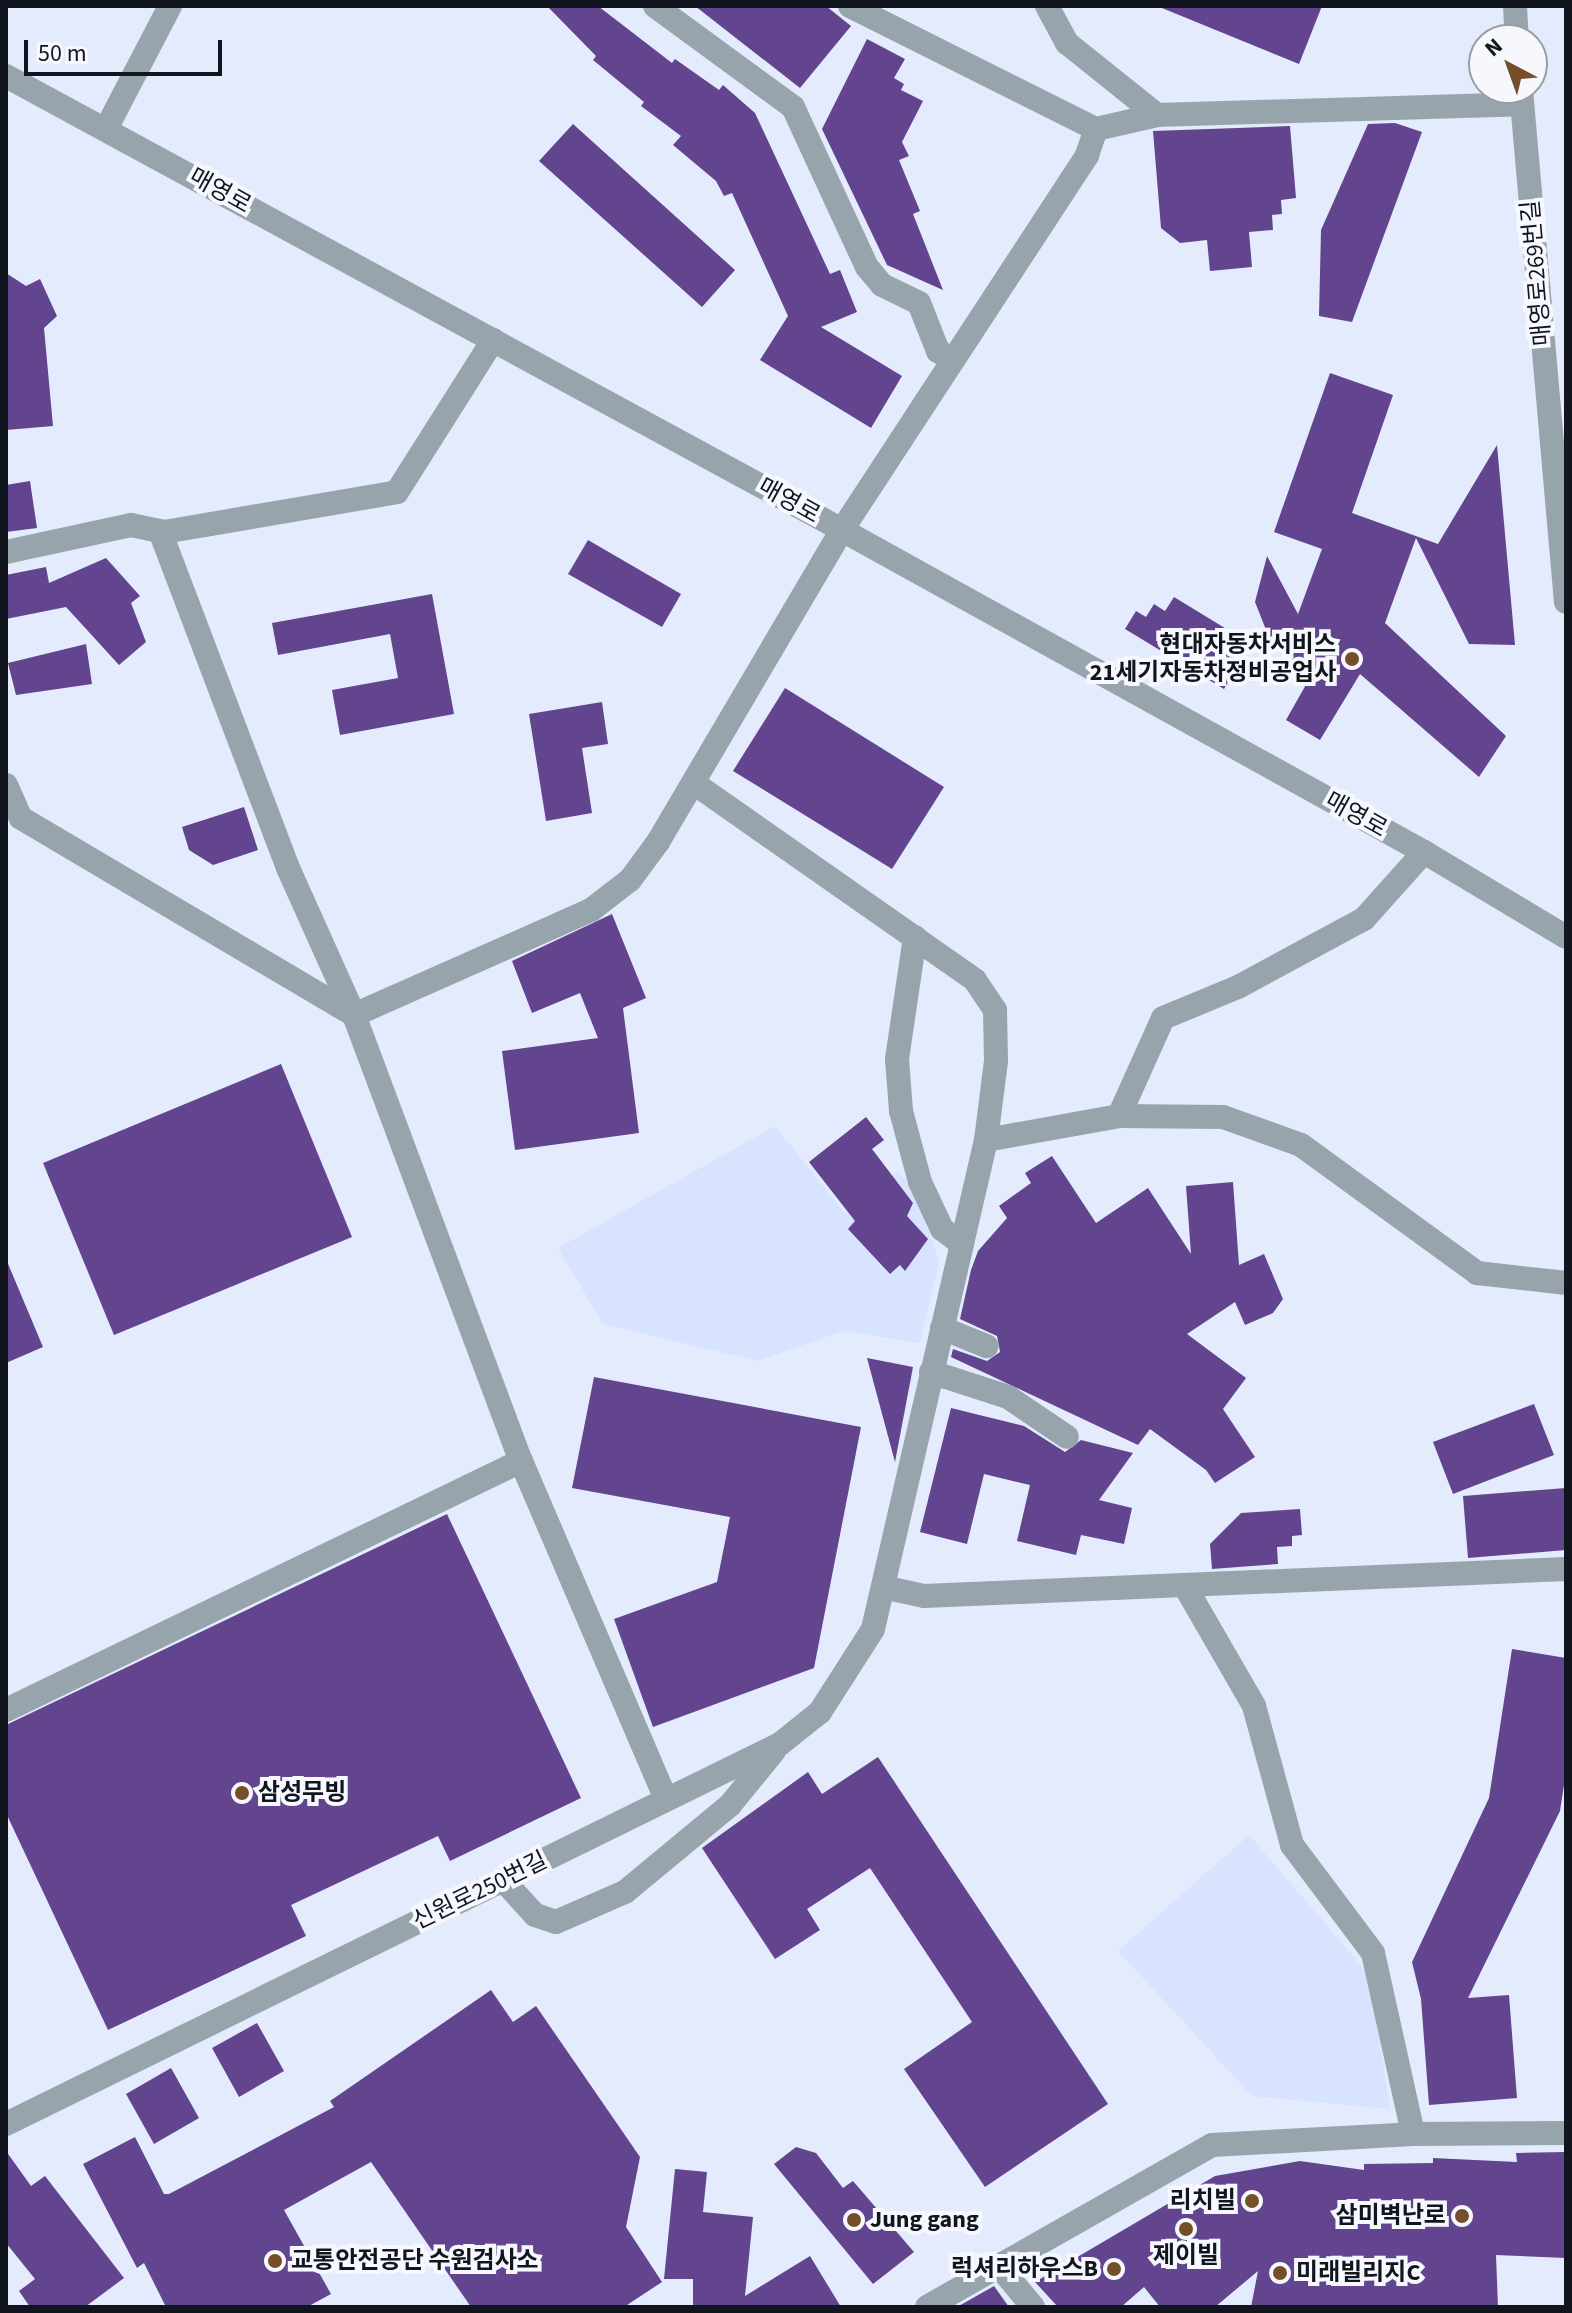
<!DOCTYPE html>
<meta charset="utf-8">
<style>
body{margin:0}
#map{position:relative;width:1572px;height:2313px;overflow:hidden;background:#e4ebfc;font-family:"Source Sans 3","Noto Sans KR",sans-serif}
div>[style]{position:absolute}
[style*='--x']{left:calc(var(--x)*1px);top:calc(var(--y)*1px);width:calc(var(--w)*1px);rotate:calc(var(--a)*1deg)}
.built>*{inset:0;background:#d8e3ff}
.building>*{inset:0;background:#62458e}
.minor>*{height:24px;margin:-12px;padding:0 12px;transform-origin:12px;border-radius:12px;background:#98a4ac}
.dots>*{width:22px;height:22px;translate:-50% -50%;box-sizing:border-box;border:4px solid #f6f8fe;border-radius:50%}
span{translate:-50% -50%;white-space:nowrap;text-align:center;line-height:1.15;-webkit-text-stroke:8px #f6f8fe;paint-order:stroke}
.street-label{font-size:24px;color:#11151e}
.poi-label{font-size:24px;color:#11151e;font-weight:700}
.right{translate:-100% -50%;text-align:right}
.left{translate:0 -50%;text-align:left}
.frame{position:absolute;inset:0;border:8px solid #11151e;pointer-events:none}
.north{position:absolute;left:1468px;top:24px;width:80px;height:80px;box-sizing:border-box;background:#f6f8fe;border:2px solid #9a9da4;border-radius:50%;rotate:319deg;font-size:22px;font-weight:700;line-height:32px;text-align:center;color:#11151e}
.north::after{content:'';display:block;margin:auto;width:28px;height:36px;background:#744f2a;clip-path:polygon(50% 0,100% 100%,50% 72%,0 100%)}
.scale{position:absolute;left:24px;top:40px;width:198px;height:36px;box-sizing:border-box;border:4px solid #11151e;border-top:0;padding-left:10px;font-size:24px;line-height:28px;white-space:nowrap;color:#11151e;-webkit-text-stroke:6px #f6f8fe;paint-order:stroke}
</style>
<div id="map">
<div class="built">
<div style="clip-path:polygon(775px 1126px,846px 1215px,898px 1171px,912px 1186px,939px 1261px,920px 1343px,843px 1331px,758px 1361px,603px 1324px,558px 1248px)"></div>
<div style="clip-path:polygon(1249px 1835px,1370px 1976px,1390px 2109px,1252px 2096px,1118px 1951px)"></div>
</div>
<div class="building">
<div style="clip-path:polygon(547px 6px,598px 6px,672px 63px,675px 59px,719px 90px,723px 85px,755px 113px,830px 274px,840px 270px,857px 312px,821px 327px,902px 376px,871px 428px,760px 360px,788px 316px,732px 193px,724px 196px,716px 181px,673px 145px,681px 136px,641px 106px,644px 102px,593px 60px,596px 56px)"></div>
<div style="clip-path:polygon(695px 6px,826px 6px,851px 26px,800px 88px)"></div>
<div style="clip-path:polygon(1157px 6px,1322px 6px,1299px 64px)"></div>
<div style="clip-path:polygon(867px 39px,905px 59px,894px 78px,904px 84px,901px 90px,923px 101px,902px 142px,909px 156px,899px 160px,920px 211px,913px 214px,943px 290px,887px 265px,822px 129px)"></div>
<div style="clip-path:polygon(1395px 123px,1422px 132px,1352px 322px,1319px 316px,1321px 230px,1368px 124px)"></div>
<div style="clip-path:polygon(573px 124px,735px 270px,702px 307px,539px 161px)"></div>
<div style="clip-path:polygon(1290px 126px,1296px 198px,1281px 200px,1282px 214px,1272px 215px,1273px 230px,1249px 232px,1252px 267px,1210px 271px,1207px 240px,1180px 243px,1161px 228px,1153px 131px)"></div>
<div style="clip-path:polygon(6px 273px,26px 286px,40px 279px,57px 316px,44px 328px,53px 426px,6px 430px)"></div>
<div style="clip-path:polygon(1330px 373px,1393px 395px,1352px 513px,1438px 544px,1497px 445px,1515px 645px,1469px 644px,1416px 538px,1385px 623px,1506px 736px,1479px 777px,1360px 674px,1320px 740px,1286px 720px,1312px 674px,1272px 645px,1255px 602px,1267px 556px,1298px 614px,1322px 549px,1274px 532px)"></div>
<div style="clip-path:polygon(30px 481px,37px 528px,6px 532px,6px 485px)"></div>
<div style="clip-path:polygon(588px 540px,681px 594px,662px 627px,568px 574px)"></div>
<div style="clip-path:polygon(106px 558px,140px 596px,131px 603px,146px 642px,119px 665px,66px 607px,6px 619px,6px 575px,46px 567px,49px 583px)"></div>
<div style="clip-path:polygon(432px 594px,454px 714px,340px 735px,332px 690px,398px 678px,390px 634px,278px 655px,272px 623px)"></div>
<div style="clip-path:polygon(1174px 597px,1251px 644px,1224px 689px,1125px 629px,1136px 611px,1146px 617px,1154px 604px,1165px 611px)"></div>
<div style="clip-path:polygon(86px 644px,92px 684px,16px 695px,8px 663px)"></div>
<div style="clip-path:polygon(785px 688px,944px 787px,892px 869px,733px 771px)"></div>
<div style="clip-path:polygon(602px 702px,608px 744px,582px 748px,592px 813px,546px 821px,529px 714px)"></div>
<div style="clip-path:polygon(244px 807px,258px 850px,213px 865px,189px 850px,182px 827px)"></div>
<div style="clip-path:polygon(612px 914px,646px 998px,623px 1008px,639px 1133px,515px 1150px,502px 1051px,598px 1038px,580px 993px,532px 1013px,512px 961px)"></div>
<div style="clip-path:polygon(281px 1064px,352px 1237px,114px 1335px,43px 1163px)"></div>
<div style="clip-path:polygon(866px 1117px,884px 1140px,872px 1149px,913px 1203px,907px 1216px,928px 1239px,905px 1271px,900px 1265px,890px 1274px,848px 1229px,855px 1221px,809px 1162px)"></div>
<div style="clip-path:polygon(1052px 1156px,1096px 1223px,1148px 1188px,1191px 1254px,1186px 1186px,1233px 1182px,1239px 1265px,1264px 1254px,1283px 1299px,1273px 1313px,1245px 1325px,1235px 1302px,1187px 1334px,1246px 1378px,1223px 1409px,1255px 1457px,1215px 1483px,1206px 1470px,1150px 1429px,1138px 1445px,951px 1357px,953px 1349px,987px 1361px,1000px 1352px,997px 1336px,960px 1319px,971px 1270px,978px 1251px,1007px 1218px,999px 1206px,1031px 1183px,1025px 1173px)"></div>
<div style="clip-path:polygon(6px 1259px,43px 1347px,6px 1363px)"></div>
<div style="clip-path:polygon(867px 1358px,913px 1367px,895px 1462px)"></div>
<div style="clip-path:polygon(594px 1377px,861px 1427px,814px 1668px,653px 1727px,614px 1619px,717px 1582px,730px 1517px,572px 1488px)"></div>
<div style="clip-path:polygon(1534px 1404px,1554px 1455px,1453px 1494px,1433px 1442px)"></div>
<div style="clip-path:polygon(951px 1408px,1024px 1426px,1065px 1452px,1081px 1440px,1133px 1453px,1099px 1500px,1132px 1508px,1124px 1544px,1081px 1535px,1076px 1555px,1017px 1541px,1030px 1485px,984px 1474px,967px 1544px,920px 1532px)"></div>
<div style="clip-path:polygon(1566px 1488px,1566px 1550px,1468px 1558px,1463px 1496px)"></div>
<div style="clip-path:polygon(1300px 1509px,1302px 1535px,1292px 1536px,1292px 1546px,1277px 1547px,1278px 1564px,1212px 1569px,1210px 1544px,1241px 1513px)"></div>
<div style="clip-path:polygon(447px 1514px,581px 1798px,450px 1861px,438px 1836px,291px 1905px,306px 1936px,108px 2030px,6px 1813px,6px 1725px)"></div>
<div style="clip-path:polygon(1512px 1649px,1566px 1658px,1566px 1772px,1560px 1811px,1468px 1998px,1509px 1995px,1517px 2098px,1429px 2105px,1421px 1999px,1412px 1962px,1489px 1798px)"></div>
<div style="clip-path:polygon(878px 1757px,1108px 2104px,985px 2187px,904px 2069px,972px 2022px,870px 1868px,807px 1909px,820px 1930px,775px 1959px,702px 1848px,808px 1772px,822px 1794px)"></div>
<div style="clip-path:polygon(491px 1990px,513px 2022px,536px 2006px,640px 2157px,626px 2227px,662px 2282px,624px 2307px,471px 2307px,371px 2162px,284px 2210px,331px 2294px,307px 2307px,166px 2307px,144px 2263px,137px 2268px,83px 2164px,135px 2137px,164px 2194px,169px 2194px,334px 2107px,330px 2101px)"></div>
<div style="clip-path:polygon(257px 2023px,284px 2071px,239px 2097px,212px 2048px)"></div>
<div style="clip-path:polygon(171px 2068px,199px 2118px,154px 2144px,126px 2094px)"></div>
<div style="clip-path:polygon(796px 2147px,816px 2153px,843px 2188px,853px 2181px,914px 2252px,873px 2284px,774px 2164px)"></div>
<div style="clip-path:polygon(6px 2151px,31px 2186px,45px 2176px,124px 2278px,85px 2307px,30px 2307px,19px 2291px,35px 2279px,6px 2243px)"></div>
<div style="clip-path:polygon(1566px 2152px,1566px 2258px,1496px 2255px,1498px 2307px,1251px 2307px,1258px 2271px,1215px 2307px,1160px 2307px,1144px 2287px,1121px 2307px,1058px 2307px,1035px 2282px,1215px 2176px,1300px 2161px,1364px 2170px,1364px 2164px,1433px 2163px,1433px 2158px,1517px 2162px,1516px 2153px)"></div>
<div style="clip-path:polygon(675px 2169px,707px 2172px,703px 2212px,753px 2217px,745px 2296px,810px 2256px,841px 2307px,693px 2307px,693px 2279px,664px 2279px)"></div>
<div style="clip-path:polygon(994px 2286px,1009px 2307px,957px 2307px)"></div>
</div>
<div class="minor">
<div style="--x:655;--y:6;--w:171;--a:36.2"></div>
<div style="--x:793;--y:107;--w:176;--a:65.2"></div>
<div style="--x:867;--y:267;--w:23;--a:50"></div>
<div style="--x:882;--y:285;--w:41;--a:25.9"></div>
<div style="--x:919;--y:303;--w:52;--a:68.4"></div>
<div style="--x:938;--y:351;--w:17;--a:31"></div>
<div style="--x:850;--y:6;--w:275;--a:26.6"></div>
<div style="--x:1047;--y:6;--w:42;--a:61.6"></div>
<div style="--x:1067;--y:43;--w:115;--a:38.7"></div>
<div style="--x:1157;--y:115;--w:365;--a:-1.7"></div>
<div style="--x:1515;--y:6;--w:34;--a:87"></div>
<div style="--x:6;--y:76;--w:951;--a:28.5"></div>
<div style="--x:842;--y:530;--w:665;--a:28.95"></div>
<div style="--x:1424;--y:852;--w:165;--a:30.9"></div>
<div style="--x:1521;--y:90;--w:514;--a:84.98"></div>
<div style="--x:106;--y:129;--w:139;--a:-62.5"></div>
<div style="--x:160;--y:531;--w:360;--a:69.2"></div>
<div style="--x:288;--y:868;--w:161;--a:65.8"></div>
<div style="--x:354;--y:1015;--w:476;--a:69.5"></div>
<div style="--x:521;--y:1461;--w:368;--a:66.8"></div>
<div style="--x:6;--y:552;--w:128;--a:-12.2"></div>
<div style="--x:131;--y:525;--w:34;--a:12"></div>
<div style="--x:164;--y:532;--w:236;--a:-9.7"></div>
<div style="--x:397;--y:492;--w:180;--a:-57.7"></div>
<div style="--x:6;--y:785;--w:36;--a:66"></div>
<div style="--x:21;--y:818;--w:387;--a:30.6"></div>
<div style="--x:354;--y:1015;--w:259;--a:-23.9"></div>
<div style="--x:591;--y:910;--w:49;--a:-37.6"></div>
<div style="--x:630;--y:880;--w:47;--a:-53.6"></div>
<div style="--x:658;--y:842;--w:362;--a:-59.5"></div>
<div style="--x:842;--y:530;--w:448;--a:-56.8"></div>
<div style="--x:1087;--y:155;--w:28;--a:-71"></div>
<div style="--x:1096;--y:129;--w:63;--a:-12.9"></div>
<div style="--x:915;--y:937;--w:123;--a:98.4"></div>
<div style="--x:897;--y:1059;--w:52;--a:85.6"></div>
<div style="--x:901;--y:1111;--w:73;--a:75"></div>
<div style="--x:920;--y:1182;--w:52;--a:64.9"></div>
<div style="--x:942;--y:1229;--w:25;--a:37"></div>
<div style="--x:1119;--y:1116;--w:107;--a:-65.8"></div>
<div style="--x:1163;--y:1018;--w:81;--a:-22.5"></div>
<div style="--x:1238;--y:987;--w:143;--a:-28.4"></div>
<div style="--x:1364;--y:919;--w:90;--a:-48.2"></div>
<div style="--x:986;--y:1140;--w:135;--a:-10.2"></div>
<div style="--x:1119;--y:1116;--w:104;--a:0.6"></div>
<div style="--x:1223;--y:1117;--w:83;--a:19.7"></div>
<div style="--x:1301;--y:1145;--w:218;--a:36"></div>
<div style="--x:1477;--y:1273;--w:90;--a:6.4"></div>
<div style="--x:942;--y:1328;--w:48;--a:22.2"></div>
<div style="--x:931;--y:1372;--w:81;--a:18"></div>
<div style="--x:1008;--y:1397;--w:71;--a:34.1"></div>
<div style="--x:887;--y:1588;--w:38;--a:12"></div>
<div style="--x:924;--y:1596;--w:643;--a:-2.41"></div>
<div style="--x:1186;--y:1588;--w:136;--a:60"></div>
<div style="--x:1254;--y:1706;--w:144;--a:74.7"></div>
<div style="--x:1292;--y:1845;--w:135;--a:53.1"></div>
<div style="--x:1373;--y:1953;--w:185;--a:77.5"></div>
<div style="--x:6;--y:1710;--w:572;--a:-25.8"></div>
<div style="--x:504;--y:1881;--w:46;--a:47.6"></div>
<div style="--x:535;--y:1915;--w:22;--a:18"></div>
<div style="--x:556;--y:1922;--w:75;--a:-23.5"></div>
<div style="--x:625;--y:1892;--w:136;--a:-39.6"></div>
<div style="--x:730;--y:1805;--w:70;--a:-50.8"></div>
<div style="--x:6;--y:2124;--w:862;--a:-26.15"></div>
<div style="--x:780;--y:1744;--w:51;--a:-38.7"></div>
<div style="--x:820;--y:1712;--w:98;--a:-57.4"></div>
<div style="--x:873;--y:1629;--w:502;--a:-76.99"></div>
<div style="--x:986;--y:1140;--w:80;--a:-82.8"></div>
<div style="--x:996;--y:1061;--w:51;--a:-91.1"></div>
<div style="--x:995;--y:1010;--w:36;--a:-124"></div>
<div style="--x:975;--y:980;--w:343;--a:-145"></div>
<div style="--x:927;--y:2307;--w:83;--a:-29.7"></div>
<div style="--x:1033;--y:2307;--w:53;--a:-129.7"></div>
<div style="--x:999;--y:2266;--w:245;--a:-29.6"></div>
<div style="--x:1212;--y:2145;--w:201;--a:-3.1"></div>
<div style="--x:1413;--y:2134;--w:153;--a:-0.4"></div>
</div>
<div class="dots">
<div style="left:1352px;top:659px;background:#744f2a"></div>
<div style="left:242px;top:1793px;background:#744f2a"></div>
<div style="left:1252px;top:2201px;background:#744f2a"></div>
<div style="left:1462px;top:2216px;background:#744f2a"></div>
<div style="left:854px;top:2220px;background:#744f2a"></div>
<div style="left:1186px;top:2229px;background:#744f2a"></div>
<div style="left:275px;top:2261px;background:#744f2a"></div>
<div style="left:1114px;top:2269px;background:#744f2a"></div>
<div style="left:1280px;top:2273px;background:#744f2a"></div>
</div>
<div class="street-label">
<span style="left:220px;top:191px;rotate:29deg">매영로</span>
<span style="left:1537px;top:273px;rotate:-95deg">매영로269번길</span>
<span style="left:789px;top:501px;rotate:29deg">매영로</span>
<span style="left:1356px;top:815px;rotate:29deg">매영로</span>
<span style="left:480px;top:1891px;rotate:-26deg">신원로250번길</span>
</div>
<div class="poi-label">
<span class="right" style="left:1336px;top:659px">현대자동차서비스<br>21세기자동차정비공업사</span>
<span class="left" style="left:258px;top:1793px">삼성무빙</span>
<span class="right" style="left:1236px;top:2201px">리치빌</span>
<span class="right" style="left:1446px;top:2216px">삼미벽난로</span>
<span class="left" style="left:870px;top:2220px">Jung gang</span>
<span style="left:1186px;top:2256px">제이빌</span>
<span class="left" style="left:291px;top:2261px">교통안전공단 수원검사소</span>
<span class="right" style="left:1098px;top:2269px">럭셔리하우스B</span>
<span class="left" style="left:1296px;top:2273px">미래빌리지C</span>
</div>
<div class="frame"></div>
<div class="north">N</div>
<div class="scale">50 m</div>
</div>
